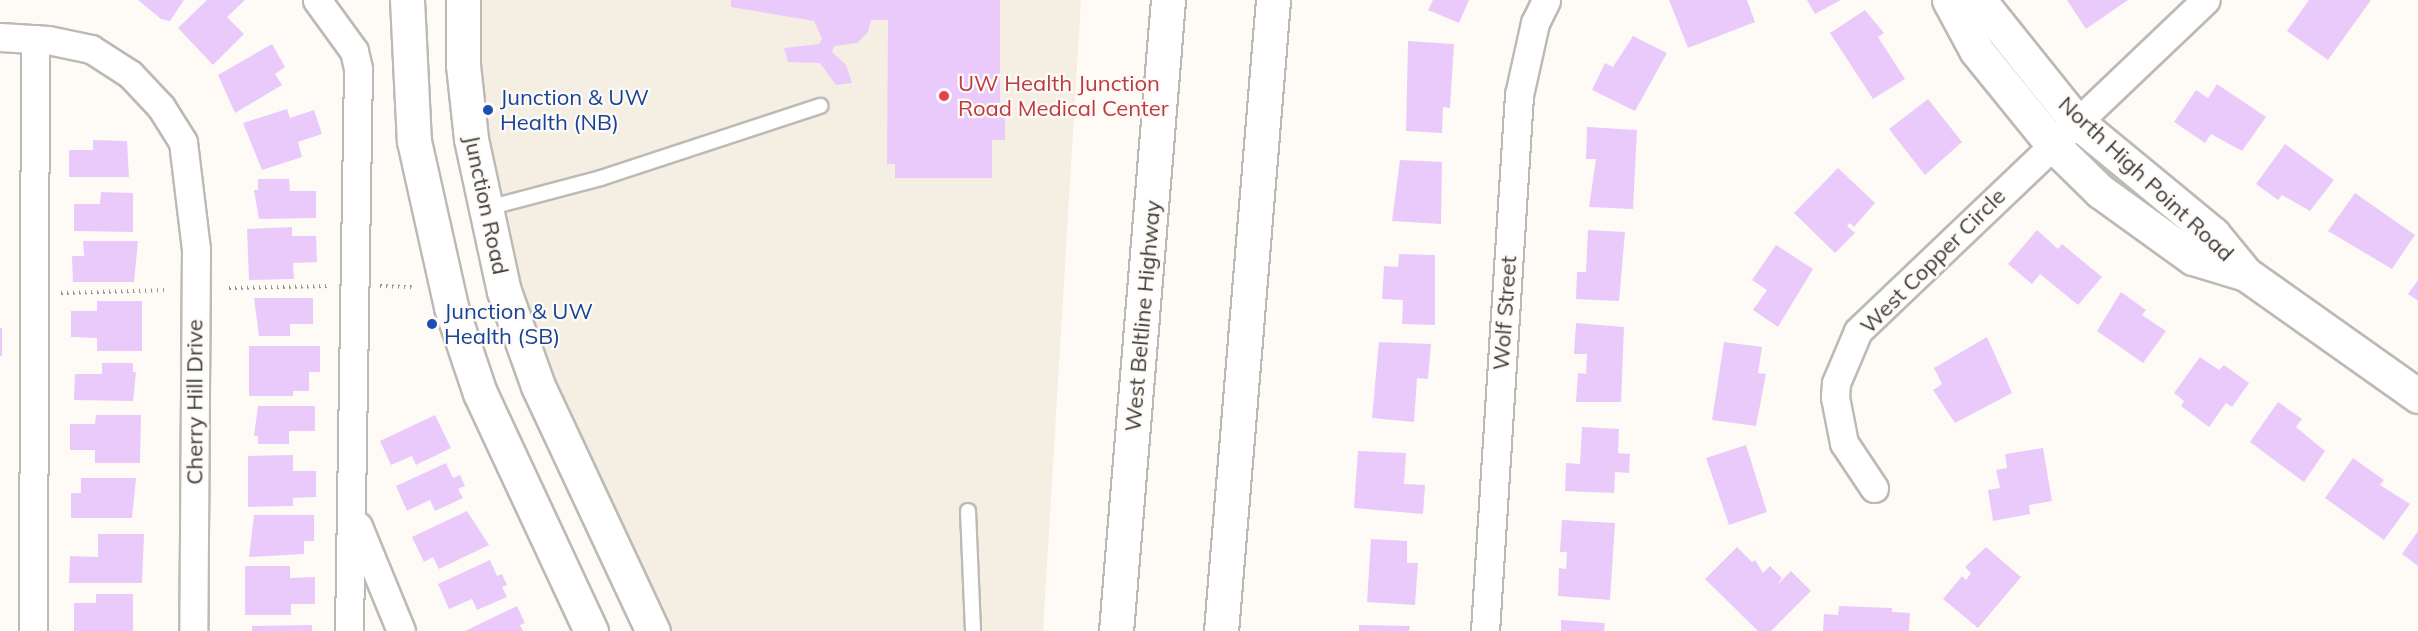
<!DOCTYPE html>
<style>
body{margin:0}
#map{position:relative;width:2418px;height:631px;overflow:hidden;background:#fefbf7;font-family:Mulish,sans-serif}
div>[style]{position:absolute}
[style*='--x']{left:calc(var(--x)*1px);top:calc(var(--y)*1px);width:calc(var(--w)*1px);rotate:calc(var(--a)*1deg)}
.built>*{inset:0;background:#f5eee3}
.building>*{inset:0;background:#eacafa}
.path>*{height:4px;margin-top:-2px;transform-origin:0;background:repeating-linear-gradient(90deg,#979592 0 1.5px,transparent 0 6px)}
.roads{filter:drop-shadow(2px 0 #bdbab6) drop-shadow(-2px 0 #bdbab6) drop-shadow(0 2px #bdbab6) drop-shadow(0 -2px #bdbab6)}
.lane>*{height:14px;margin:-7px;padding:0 7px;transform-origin:7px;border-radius:7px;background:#fff}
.street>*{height:27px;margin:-13.5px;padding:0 13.5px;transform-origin:13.5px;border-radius:13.5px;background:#fff}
.secondary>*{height:33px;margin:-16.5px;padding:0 16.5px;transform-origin:16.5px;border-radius:16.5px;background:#fff}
.highway>*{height:33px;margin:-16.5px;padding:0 16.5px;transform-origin:16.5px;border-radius:16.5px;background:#fff}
.dots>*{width:16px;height:16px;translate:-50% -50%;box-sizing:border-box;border:3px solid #fefbf7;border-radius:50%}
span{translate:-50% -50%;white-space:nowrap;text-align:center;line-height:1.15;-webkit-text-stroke:4.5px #fefbf7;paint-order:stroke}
.health-label{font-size:22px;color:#be3a42}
.left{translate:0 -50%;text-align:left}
.transit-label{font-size:22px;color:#164399}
.street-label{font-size:22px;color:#3d3c3a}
</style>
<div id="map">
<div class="built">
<div style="clip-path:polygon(463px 0,1081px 0,1043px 631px,653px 631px,504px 291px)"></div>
</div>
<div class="building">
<div style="clip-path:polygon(138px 0,184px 0,170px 21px,161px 19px)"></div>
<div style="clip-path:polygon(207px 0,245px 0,227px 17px,244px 34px,213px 65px,178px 28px)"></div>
<div style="clip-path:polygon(731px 0,1000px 0,1000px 107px,1005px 107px,1005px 140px,992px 140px,992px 178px,895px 178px,895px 164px,887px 164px,888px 20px,871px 20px,868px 32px,857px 43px,834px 46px,832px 52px,846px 65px,852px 83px,836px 85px,820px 63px,788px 62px,784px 48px,819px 44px,822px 39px,814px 21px,731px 7px)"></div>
<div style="clip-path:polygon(1433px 0,1469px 0,1459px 23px,1428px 10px)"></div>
<div style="clip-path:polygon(1669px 0,1747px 0,1755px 22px,1688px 48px)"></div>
<div style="clip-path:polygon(1807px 0,1841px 0,1815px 14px)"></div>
<div style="clip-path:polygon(2067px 0,2128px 0,2086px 29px)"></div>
<div style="clip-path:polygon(2309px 0,2371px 0,2328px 60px,2287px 31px)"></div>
<div style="clip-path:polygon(1865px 10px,1884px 33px,1878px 37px,1905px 79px,1873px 99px,1830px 33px)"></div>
<div style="clip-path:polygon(1633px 36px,1667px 53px,1635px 111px,1592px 90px,1605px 63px,1613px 67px)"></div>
<div style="clip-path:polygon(1408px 41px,1454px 44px,1450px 108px,1443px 107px,1442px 133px,1406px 131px)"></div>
<div style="clip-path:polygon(272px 44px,285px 67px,275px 74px,282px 85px,235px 113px,218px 75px)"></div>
<div style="clip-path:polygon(2217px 84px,2266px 117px,2242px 151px,2211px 134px,2205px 143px,2174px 122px,2196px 90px,2208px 98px)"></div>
<div style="clip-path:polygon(1928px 99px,1962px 142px,1925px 175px,1889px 129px)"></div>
<div style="clip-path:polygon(287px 109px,290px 118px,314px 110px,322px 134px,298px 142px,302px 157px,262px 170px,243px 123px)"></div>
<div style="clip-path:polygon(1587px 127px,1637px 130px,1633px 209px,1589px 207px,1596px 159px,1586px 159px)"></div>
<div style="clip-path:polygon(93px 140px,127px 141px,129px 177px,69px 177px,69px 150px,93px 150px)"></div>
<div style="clip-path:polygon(2285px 144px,2334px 180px,2310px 211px,2282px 195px,2278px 200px,2256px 184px)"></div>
<div style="clip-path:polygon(1400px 160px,1442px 162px,1441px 224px,1392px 221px)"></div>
<div style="clip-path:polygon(1838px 168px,1875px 203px,1854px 227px,1850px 223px,1847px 226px,1855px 233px,1835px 253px,1794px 213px)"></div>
<div style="clip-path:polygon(258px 179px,289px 179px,290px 191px,316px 191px,316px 218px,259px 219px,254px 190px,258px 190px)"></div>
<div style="clip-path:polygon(101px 192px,133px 193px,133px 232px,74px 231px,74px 204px,100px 204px)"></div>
<div style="clip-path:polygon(2355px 193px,2415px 235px,2392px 269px,2328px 231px)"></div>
<div style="clip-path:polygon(292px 227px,292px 236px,316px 236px,317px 262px,293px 263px,294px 279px,249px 280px,247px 229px)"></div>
<div style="clip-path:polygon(1588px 230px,1625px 232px,1619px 301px,1576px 299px,1577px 272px,1586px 272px)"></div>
<div style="clip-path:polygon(2037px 230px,2058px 249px,2062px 244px,2102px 277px,2078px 305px,2040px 274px,2032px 284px,2008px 264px)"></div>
<div style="clip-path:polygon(83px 241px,138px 241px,134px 282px,73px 282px,72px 256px,84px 256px)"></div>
<div style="clip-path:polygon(1776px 245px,1813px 269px,1778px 327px,1753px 310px,1767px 290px,1752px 280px)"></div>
<div style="clip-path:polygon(1399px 254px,1435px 255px,1435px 325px,1402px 324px,1403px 300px,1382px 299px,1384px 266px,1398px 267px)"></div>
<div style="clip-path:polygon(2418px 280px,2418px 301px,2408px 294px)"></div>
<div style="clip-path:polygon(2121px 292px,2146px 310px,2142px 315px,2166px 331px,2143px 363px,2097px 331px)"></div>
<div style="clip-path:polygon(254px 298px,313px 298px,313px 324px,290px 324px,290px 336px,259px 336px)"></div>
<div style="clip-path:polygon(97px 301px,142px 301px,142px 351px,97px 351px,97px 338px,71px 337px,71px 311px,97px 311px)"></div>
<div style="clip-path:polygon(1576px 323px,1624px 327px,1621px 402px,1576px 402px,1578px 373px,1586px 374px,1587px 354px,1574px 354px)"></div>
<div style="clip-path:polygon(0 328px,2px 328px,2px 356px,0 356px)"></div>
<div style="clip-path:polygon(1987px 337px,2012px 393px,1955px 423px,1933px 390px,1942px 384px,1934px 368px)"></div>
<div style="clip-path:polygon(1379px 342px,1431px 344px,1428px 379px,1417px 378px,1414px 422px,1372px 418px)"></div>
<div style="clip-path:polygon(1724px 342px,1762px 347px,1758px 373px,1766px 374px,1756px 426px,1712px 420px)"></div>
<div style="clip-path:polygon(249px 346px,320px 346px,320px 372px,309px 372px,309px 391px,293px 391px,293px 396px,249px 396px)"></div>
<div style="clip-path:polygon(2200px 357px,2219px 370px,2224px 365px,2249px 383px,2232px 407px,2226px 403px,2209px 427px,2181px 406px,2184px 401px,2174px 393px)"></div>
<div style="clip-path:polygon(102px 363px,133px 363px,133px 372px,136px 372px,133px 401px,74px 400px,75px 374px,102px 374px)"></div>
<div style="clip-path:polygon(2278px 402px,2302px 419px,2296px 427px,2325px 451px,2304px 482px,2250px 442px)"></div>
<div style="clip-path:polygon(258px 406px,315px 406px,315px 431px,289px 431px,289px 444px,258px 444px,258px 436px,254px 436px)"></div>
<div style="clip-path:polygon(96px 415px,141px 415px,140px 463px,95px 463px,95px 450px,70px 450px,70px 424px,95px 424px)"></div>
<div style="clip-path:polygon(435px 415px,451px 448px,416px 465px,412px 456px,391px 465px,380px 441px)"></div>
<div style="clip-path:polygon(1582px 427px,1619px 429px,1618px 453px,1630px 454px,1629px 473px,1615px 472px,1614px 493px,1565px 491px,1566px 463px,1580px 464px)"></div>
<div style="clip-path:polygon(1746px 445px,1767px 512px,1729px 525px,1706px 458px)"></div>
<div style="clip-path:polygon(2043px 448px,2052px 501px,2029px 505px,2030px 514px,1993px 521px,1988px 490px,2000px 488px,1996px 470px,2007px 468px,2005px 454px)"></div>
<div style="clip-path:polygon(1358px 451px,1406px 453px,1404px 484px,1425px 485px,1423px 514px,1354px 508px)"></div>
<div style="clip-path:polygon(293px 455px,293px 471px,316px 471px,316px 497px,293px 498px,293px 506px,248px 507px,248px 456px)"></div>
<div style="clip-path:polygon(2353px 458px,2384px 480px,2380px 485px,2410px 504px,2384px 540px,2325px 498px)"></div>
<div style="clip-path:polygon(446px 463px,453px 478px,460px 475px,465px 486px,458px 489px,463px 498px,435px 511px,430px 500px,407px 511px,396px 486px)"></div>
<div style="clip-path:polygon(81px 478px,136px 478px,132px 518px,71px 518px,71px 493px,81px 493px)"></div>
<div style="clip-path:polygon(467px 511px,489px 545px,439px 569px,433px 557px,424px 562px,412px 537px)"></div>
<div style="clip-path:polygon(254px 515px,314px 515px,314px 541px,304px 541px,304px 554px,249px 557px)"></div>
<div style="clip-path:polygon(1562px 520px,1615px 523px,1610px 600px,1558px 596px,1559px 568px,1566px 569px,1567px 552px,1560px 552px)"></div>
<div style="clip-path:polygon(2418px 531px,2418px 566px,2402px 554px)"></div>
<div style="clip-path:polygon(98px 534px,144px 534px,142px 583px,69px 583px,70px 556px,98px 557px)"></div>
<div style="clip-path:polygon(1371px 539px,1407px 541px,1407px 563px,1418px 563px,1415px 605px,1367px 602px)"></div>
<div style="clip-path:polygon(1737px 547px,1752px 562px,1755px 560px,1763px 573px,1770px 566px,1782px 578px,1776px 586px,1791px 571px,1811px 591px,1771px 631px,1758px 631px,1705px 579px)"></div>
<div style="clip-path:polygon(1986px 547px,2021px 577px,1978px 628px,1943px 599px,1962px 576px,1966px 580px,1971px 573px,1965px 567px)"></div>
<div style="clip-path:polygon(490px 560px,497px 576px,502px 574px,507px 585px,502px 587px,507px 597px,477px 610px,472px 599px,449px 609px,438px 584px)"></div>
<div style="clip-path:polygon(245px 566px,290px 566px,290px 578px,315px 577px,315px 604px,291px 604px,291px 615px,245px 615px)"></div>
<div style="clip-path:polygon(96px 594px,133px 594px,133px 631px,74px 631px,74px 603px,96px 603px)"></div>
<div style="clip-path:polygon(517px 606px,525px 623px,520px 625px,523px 631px,465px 631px)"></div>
<div style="clip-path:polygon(1839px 606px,1892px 608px,1892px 612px,1910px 613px,1909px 631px,1823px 631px,1824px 614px,1838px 615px)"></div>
<div style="clip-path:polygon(1561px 620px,1605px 623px,1604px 631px,1561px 631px)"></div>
<div style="clip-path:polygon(312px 625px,312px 631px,252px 631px,252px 626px)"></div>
<div style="clip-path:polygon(1359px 625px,1410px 626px,1409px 631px,1359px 631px)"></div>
</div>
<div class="path">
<div style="--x:380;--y:286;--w:33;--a:2"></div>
<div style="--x:229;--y:288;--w:101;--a:-1.1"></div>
<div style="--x:61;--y:293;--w:105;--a:-1.6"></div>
</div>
<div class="roads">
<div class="lane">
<div style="--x:484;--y:209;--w:121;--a:-14.8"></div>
<div style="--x:601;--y:178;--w:231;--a:-18.2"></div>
<div style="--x:968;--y:511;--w:120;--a:87.6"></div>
</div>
<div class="street">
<div style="--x:317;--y:0;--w:63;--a:54"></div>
<div style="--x:354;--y:51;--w:18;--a:77"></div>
<div style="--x:358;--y:69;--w:562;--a:90.92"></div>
<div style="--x:0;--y:37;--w:48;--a:3.6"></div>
<div style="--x:48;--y:40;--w:44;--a:11.8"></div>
<div style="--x:91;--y:49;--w:46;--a:32.7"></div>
<div style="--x:130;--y:74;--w:45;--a:46.8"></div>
<div style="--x:161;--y:107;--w:41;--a:57.8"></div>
<div style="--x:183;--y:142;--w:108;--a:83.1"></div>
<div style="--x:196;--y:249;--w:382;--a:90.4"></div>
<div style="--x:1874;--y:488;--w:54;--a:-123.7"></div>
<div style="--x:1844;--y:443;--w:47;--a:-101.1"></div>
<div style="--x:1835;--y:397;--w:14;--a:-86"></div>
<div style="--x:1836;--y:383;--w:56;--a:-67.1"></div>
<div style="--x:1858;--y:331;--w:480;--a:-43.6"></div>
<div style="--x:358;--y:526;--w:113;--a:67.7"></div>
<div style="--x:33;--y:631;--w:592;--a:-89.81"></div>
<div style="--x:1485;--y:631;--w:537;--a:-86.37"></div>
<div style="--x:1519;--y:95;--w:74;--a:-77.5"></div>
<div style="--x:1535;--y:23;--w:25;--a:-64"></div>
</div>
<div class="secondary">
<div style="--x:407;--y:0;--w:141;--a:87.2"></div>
<div style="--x:414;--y:141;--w:170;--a:77.4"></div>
<div style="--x:451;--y:307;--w:91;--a:71.4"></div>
<div style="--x:480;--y:393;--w:263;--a:65"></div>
<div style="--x:463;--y:0;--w:65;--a:90"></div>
<div style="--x:463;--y:65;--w:74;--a:83.8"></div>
<div style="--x:471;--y:139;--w:156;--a:77.8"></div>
<div style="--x:504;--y:291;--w:101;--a:70.3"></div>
<div style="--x:538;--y:386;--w:271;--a:64.9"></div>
<div style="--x:1949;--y:0;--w:57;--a:61.6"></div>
<div style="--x:1976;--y:50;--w:122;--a:51"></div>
<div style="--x:2053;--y:145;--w:66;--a:44.4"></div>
<div style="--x:2100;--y:191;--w:115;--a:35.8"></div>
<div style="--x:2193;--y:258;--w:55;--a:16.8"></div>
<div style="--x:1979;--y:0;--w:155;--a:51.3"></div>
<div style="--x:2076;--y:121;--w:178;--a:39.5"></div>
<div style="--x:2213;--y:234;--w:52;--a:50.5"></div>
<div style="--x:2246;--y:274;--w:211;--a:35.3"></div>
</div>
<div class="highway">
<div style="--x:1116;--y:631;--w:633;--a:-85.29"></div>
<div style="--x:1221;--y:631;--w:633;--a:-85.29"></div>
</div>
</div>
<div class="dots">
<div style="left:944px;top:96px;background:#e0444e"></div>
<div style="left:488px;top:110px;background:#1a4fb4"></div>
<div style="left:432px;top:324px;background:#1a4fb4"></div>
</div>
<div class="health-label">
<span class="left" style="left:958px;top:96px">UW Health Junction<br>Road Medical Center</span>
</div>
<div class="transit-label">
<span class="left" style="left:500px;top:110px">Junction &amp; UW<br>Health (NB)</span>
<span class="left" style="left:444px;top:324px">Junction &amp; UW<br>Health (SB)</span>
</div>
<div class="street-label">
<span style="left:2146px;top:179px;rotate:43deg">North High Point Road</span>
<span style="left:486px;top:205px;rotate:78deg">Junction Road</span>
<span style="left:1933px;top:261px;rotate:-45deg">West Copper Circle</span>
<span style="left:1505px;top:313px;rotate:-86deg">Wolf Street</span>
<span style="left:1143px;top:316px;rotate:-85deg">West Beltline Highway</span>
<span style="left:195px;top:402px;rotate:-90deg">Cherry Hill Drive</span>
</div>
</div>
